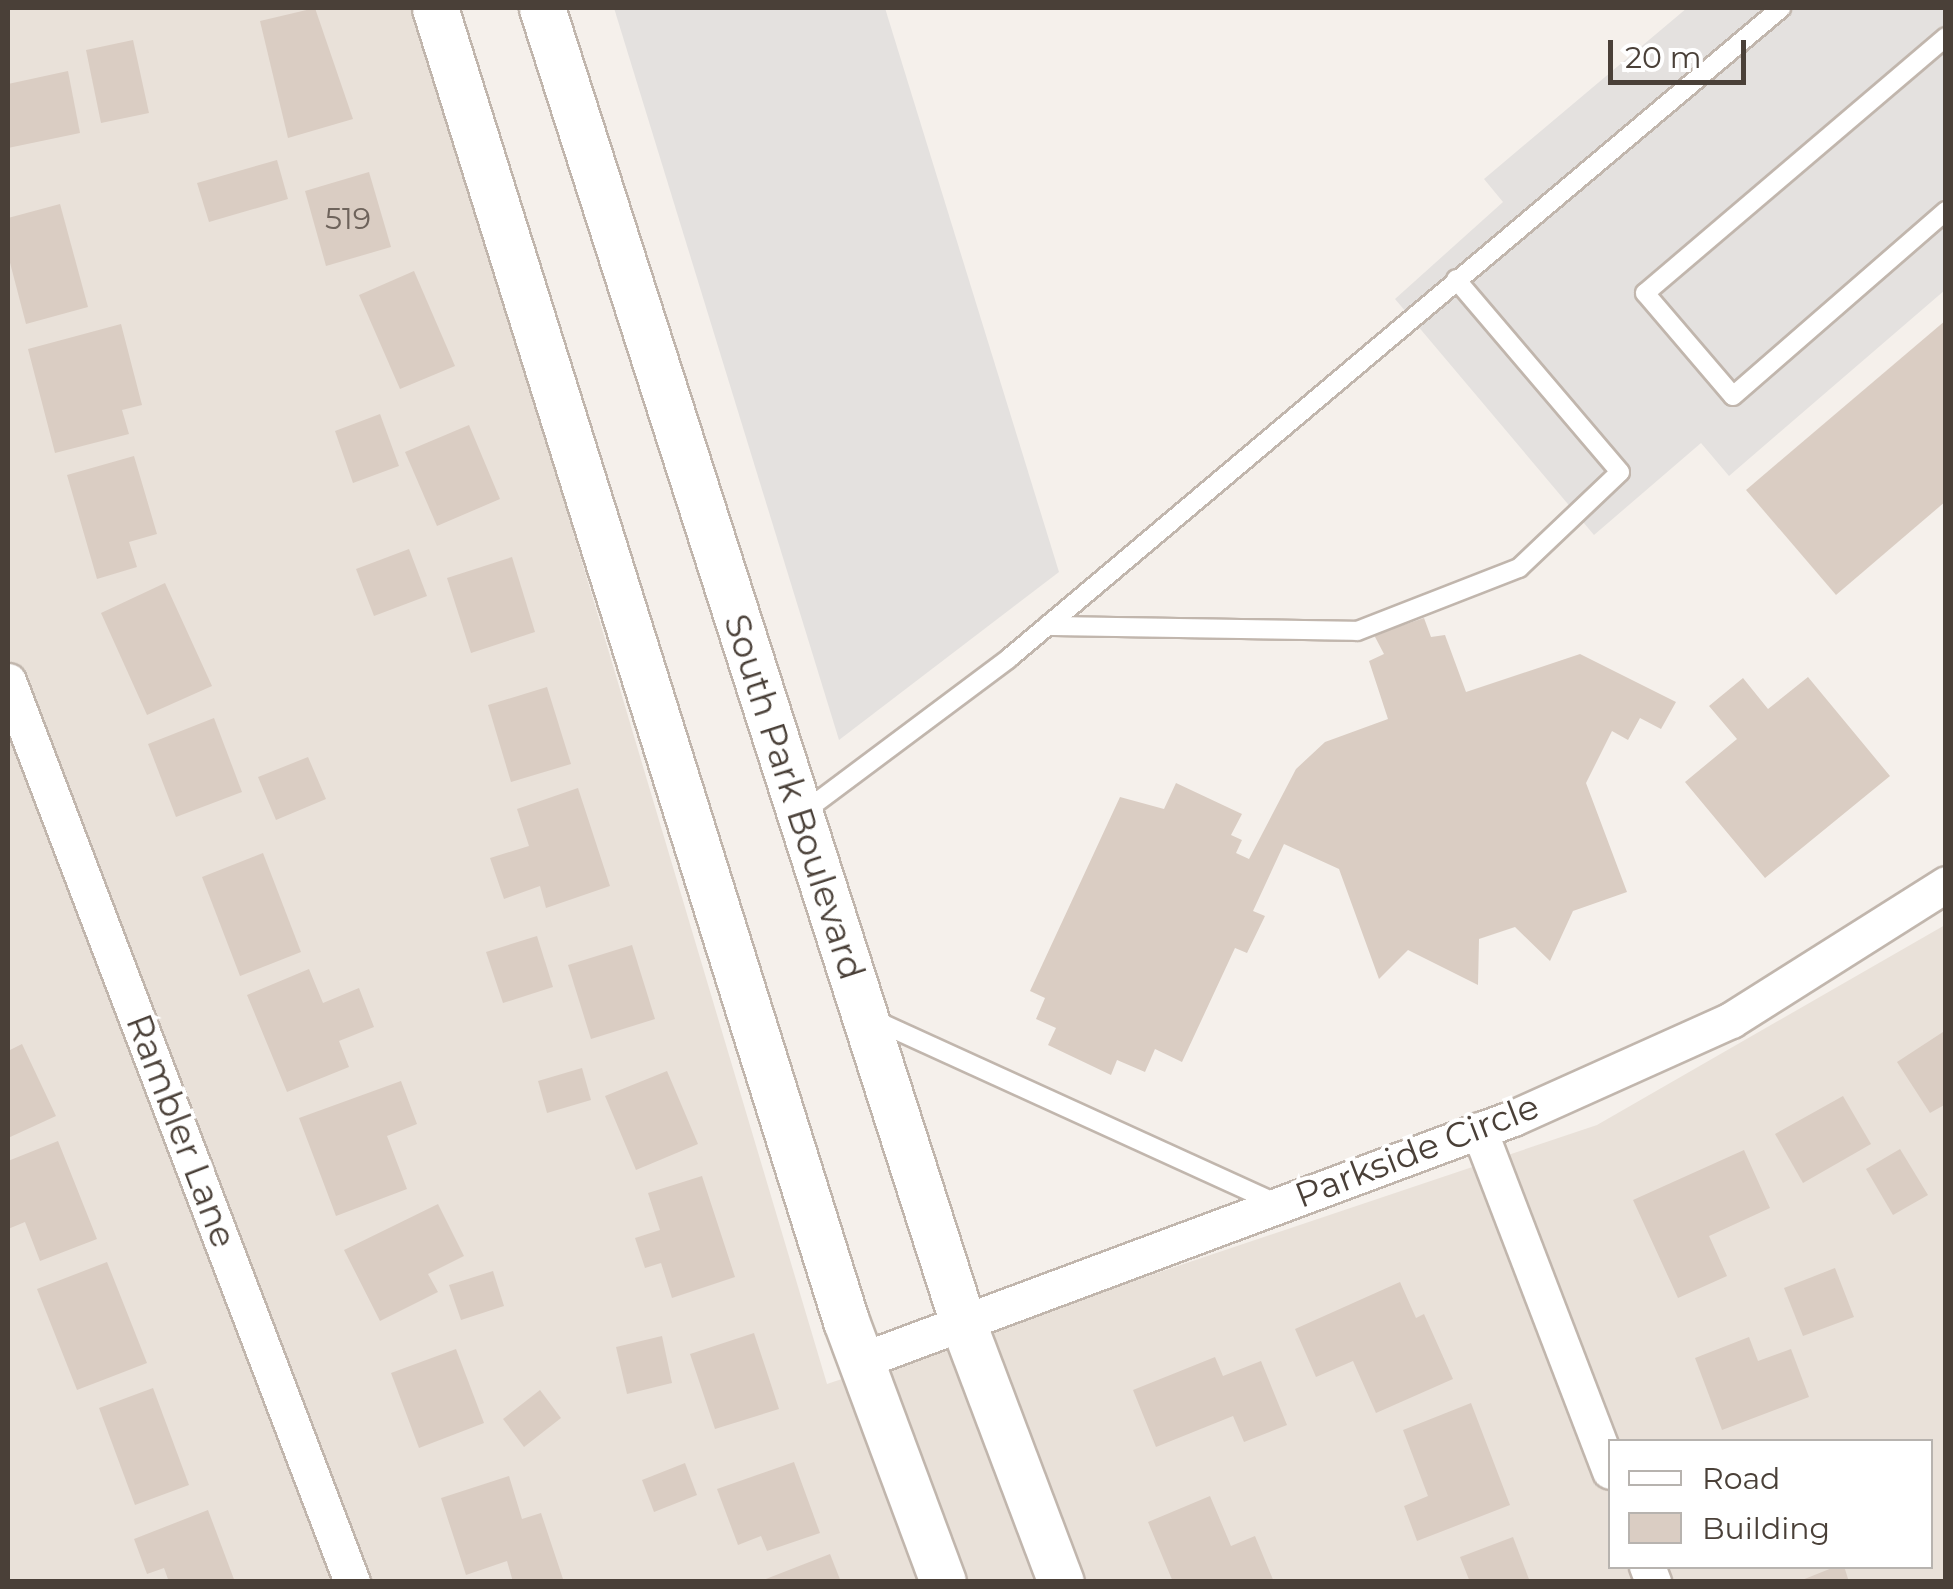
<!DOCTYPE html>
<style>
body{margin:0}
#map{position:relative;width:1953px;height:1589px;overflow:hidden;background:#f5f0eb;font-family:Montserrat,sans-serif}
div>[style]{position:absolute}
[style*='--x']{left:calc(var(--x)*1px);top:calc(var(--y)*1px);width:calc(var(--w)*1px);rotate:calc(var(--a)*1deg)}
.residential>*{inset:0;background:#e9e1d9}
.parking>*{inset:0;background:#e4e1df}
.building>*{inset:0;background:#dacdc3}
.roads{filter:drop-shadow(2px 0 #c1b6ad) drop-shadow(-2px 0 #c1b6ad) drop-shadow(0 2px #c1b6ad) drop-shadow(0 -2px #c1b6ad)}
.service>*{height:18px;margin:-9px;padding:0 9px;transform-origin:9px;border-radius:9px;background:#fff}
.minor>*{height:35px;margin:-17.5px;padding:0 17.5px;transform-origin:17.5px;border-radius:17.5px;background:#fff}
.tertiary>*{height:45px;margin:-22.5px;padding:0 22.5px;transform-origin:22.5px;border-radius:22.5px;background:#fff}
span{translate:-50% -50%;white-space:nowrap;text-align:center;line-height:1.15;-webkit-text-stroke:8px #fff;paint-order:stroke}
.number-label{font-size:30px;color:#6e635b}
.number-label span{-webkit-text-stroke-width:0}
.street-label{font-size:35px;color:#4a4038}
.frame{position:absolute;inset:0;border:10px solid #4a4038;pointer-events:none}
.legend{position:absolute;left:1608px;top:1439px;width:325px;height:130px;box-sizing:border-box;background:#fff;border:2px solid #b7b3af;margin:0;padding:12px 18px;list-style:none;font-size:30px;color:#4a4038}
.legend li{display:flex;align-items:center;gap:20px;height:50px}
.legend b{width:50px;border:2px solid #b7b3af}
.scale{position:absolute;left:1608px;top:40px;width:138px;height:45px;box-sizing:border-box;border:5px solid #4a4038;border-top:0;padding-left:12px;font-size:30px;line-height:35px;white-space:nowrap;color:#4a4038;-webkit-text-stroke:8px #fff;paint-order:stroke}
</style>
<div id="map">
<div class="residential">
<div style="clip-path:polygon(evenodd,8px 8px,417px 8px,827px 1384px,1597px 1125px,1945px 925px,1945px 1581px,8px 1582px,8px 8px,1610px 1442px,1930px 1442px,1930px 1566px,1610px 1566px,1610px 1442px)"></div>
</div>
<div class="parking">
<div style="clip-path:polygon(614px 8px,885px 8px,1059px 572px,839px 740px)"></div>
<div style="clip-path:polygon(1687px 8px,1945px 8px,1945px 290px,1729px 476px,1701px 443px,1594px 535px,1395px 299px,1503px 202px,1484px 179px)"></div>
</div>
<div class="building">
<div style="clip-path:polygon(315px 8px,353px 119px,288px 138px,260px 21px)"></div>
<div style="clip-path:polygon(133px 40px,149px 113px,101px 123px,86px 50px)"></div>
<div style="clip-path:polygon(68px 71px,80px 133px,8px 148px,8px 84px)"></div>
<div style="clip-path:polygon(277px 160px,288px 199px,209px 222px,197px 183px)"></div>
<div style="clip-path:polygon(369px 172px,391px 247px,326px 266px,305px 191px)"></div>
<div style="clip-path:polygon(60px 204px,88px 307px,26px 324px,8px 255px,8px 218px)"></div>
<div style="clip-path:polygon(414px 271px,455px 366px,400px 389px,359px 295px)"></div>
<div style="clip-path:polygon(1946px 320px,1946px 501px,1836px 595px,1746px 490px)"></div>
<div style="clip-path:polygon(121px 324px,142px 405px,122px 410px,129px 434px,55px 453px,28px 349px)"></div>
<div style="clip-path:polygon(380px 414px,399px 466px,353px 483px,335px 431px)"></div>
<div style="clip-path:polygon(469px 425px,500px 499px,437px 526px,405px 452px)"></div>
<div style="clip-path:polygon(134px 456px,157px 534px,129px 542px,137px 567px,97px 579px,67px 475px)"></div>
<div style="clip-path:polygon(409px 549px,427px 596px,374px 616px,356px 569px)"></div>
<div style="clip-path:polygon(512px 557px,535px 632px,471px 653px,447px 578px)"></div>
<div style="clip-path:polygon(165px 583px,212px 686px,147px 715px,101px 613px)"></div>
<div style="clip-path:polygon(1424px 618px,1431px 637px,1445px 635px,1466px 692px,1580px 654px,1676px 702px,1661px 729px,1640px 718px,1628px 740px,1612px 731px,1586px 783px,1627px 892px,1573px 911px,1550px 961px,1515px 927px,1479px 939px,1478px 985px,1408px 950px,1379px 979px,1339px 869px,1284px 844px,1253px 911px,1265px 916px,1247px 953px,1235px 948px,1182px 1062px,1155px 1049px,1145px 1072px,1117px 1060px,1111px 1075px,1048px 1045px,1056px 1028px,1036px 1019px,1045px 998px,1030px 991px,1120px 797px,1164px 809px,1176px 783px,1242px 814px,1231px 835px,1242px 840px,1236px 853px,1249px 859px,1296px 769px,1325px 742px,1388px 719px,1369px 661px,1384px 654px,1374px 635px)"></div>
<div style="clip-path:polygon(1808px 677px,1890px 776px,1765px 878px,1685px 782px,1737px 739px,1709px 706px,1743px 678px,1768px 709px)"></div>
<div style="clip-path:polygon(547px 687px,571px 764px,511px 782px,488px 705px)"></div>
<div style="clip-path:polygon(214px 718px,242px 792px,176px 817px,148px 744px)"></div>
<div style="clip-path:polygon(308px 757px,326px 799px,276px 820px,258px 777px)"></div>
<div style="clip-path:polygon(578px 788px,610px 886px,546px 908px,540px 886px,504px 899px,490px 858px,529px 846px,517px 809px)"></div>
<div style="clip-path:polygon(263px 853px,301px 952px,240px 976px,202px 877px)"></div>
<div style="clip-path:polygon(537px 936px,553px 987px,503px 1003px,486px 952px)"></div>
<div style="clip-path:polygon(632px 945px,655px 1019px,591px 1039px,568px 965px)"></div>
<div style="clip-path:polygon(309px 969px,323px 1003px,359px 988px,374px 1027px,339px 1041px,349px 1067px,287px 1092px,247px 995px)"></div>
<div style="clip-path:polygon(1946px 1030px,1946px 1104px,1930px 1113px,1897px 1062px)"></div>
<div style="clip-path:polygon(22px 1044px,56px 1116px,8px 1138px,8px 1051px)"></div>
<div style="clip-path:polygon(582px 1068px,591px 1100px,547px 1113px,538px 1081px)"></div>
<div style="clip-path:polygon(667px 1071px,698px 1144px,636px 1170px,605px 1096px)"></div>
<div style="clip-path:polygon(401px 1081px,417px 1124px,387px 1136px,407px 1189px,336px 1216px,299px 1118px)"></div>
<div style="clip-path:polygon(1843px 1096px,1871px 1144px,1803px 1183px,1775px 1134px)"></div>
<div style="clip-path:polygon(58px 1141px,97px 1239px,40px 1261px,25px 1222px,8px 1229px,8px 1161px)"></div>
<div style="clip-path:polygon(1900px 1149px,1928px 1195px,1893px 1215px,1866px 1169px)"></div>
<div style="clip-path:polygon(1744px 1150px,1770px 1208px,1709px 1236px,1727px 1276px,1678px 1298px,1633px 1200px)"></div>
<div style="clip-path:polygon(702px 1176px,735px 1277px,672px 1298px,661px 1263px,645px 1268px,635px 1238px,660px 1230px,648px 1193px)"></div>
<div style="clip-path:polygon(438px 1204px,464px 1256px,428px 1274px,438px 1292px,380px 1321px,344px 1250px)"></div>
<div style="clip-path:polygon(107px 1262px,147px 1363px,77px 1390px,37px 1289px)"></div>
<div style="clip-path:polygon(1835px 1268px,1854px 1317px,1803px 1336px,1784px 1288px)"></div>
<div style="clip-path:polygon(493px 1271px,504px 1306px,461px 1320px,449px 1285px)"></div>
<div style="clip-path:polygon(1400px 1282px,1416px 1318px,1424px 1314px,1453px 1379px,1376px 1413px,1353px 1361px,1316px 1377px,1295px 1329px)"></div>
<div style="clip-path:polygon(754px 1333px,779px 1409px,715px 1429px,690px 1354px)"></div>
<div style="clip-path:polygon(662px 1336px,672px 1383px,627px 1394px,616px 1347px)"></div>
<div style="clip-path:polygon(1749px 1337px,1758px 1361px,1791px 1349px,1809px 1397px,1722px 1430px,1695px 1358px)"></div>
<div style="clip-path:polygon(456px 1349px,484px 1423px,419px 1448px,391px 1373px)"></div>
<div style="clip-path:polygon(1215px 1357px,1223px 1376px,1261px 1361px,1287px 1425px,1244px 1442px,1233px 1416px,1156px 1447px,1133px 1390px)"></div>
<div style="clip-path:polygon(153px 1388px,189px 1485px,135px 1505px,99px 1408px)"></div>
<div style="clip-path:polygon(540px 1390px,561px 1418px,524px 1447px,503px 1419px)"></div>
<div style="clip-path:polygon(1471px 1403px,1510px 1505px,1417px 1541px,1404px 1506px,1428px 1496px,1403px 1430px)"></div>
<div style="clip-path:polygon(794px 1462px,820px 1533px,767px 1551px,761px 1536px,738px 1545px,717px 1489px)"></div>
<div style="clip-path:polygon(685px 1463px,697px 1495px,654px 1512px,642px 1480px)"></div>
<div style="clip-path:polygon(509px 1476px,522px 1519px,541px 1513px,564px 1582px,513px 1582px,507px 1561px,466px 1575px,441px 1498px)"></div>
<div style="clip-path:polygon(1210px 1496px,1231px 1546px,1255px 1536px,1274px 1582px,1173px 1582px,1148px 1522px)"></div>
<div style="clip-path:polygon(208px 1510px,235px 1582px,169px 1582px,164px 1568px,147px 1574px,134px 1539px)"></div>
<div style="clip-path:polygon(1513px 1537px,1530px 1582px,1470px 1582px,1460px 1557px)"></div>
<div style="clip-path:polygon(830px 1554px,841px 1582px,761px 1582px,761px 1581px)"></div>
<div style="clip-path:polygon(1844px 1566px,1849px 1582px,1797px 1582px,1837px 1566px)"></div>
</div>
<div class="roads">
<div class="service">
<div style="--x:1946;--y:37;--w:395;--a:139.6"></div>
<div style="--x:1645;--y:293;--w:135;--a:49.5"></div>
<div style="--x:1733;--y:396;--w:282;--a:-41"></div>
<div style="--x:1047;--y:626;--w:310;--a:0.9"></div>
<div style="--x:1357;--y:631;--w:174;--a:-21.3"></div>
<div style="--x:1519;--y:568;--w:139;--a:-43.5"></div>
<div style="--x:1620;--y:472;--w:253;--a:-130.4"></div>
<div style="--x:801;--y:814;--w:259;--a:-36.8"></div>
<div style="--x:1008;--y:659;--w:1011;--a:-40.1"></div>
<div style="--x:872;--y:1019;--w:443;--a:24.5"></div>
</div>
<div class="minor">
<div style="--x:8;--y:681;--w:964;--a:69.1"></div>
<div style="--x:1479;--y:1130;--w:365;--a:69"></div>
<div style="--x:860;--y:1361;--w:697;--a:-20.41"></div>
<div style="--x:1513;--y:1118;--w:239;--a:-24.2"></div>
<div style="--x:1731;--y:1020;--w:254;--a:-32.3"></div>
<div style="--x:1647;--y:1566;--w:17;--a:69"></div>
</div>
<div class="tertiary">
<div style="--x:435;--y:8;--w:1376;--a:72.62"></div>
<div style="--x:846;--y:1321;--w:278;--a:69.6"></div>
<div style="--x:542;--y:8;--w:1381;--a:72.25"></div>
<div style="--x:963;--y:1323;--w:277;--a:69.3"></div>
</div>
</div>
<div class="number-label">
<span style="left:348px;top:219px">519</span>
</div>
<div class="street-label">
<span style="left:794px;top:797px;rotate:72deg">South Park Boulevard</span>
<span style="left:181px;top:1131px;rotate:69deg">Rambler Lane</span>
<span style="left:1417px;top:1151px;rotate:-21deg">Parkside Circle</span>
</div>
<div class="frame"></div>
<ul class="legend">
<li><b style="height:12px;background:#fff"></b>Road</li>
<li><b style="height:28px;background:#dacdc3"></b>Building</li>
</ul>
<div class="scale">20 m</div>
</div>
